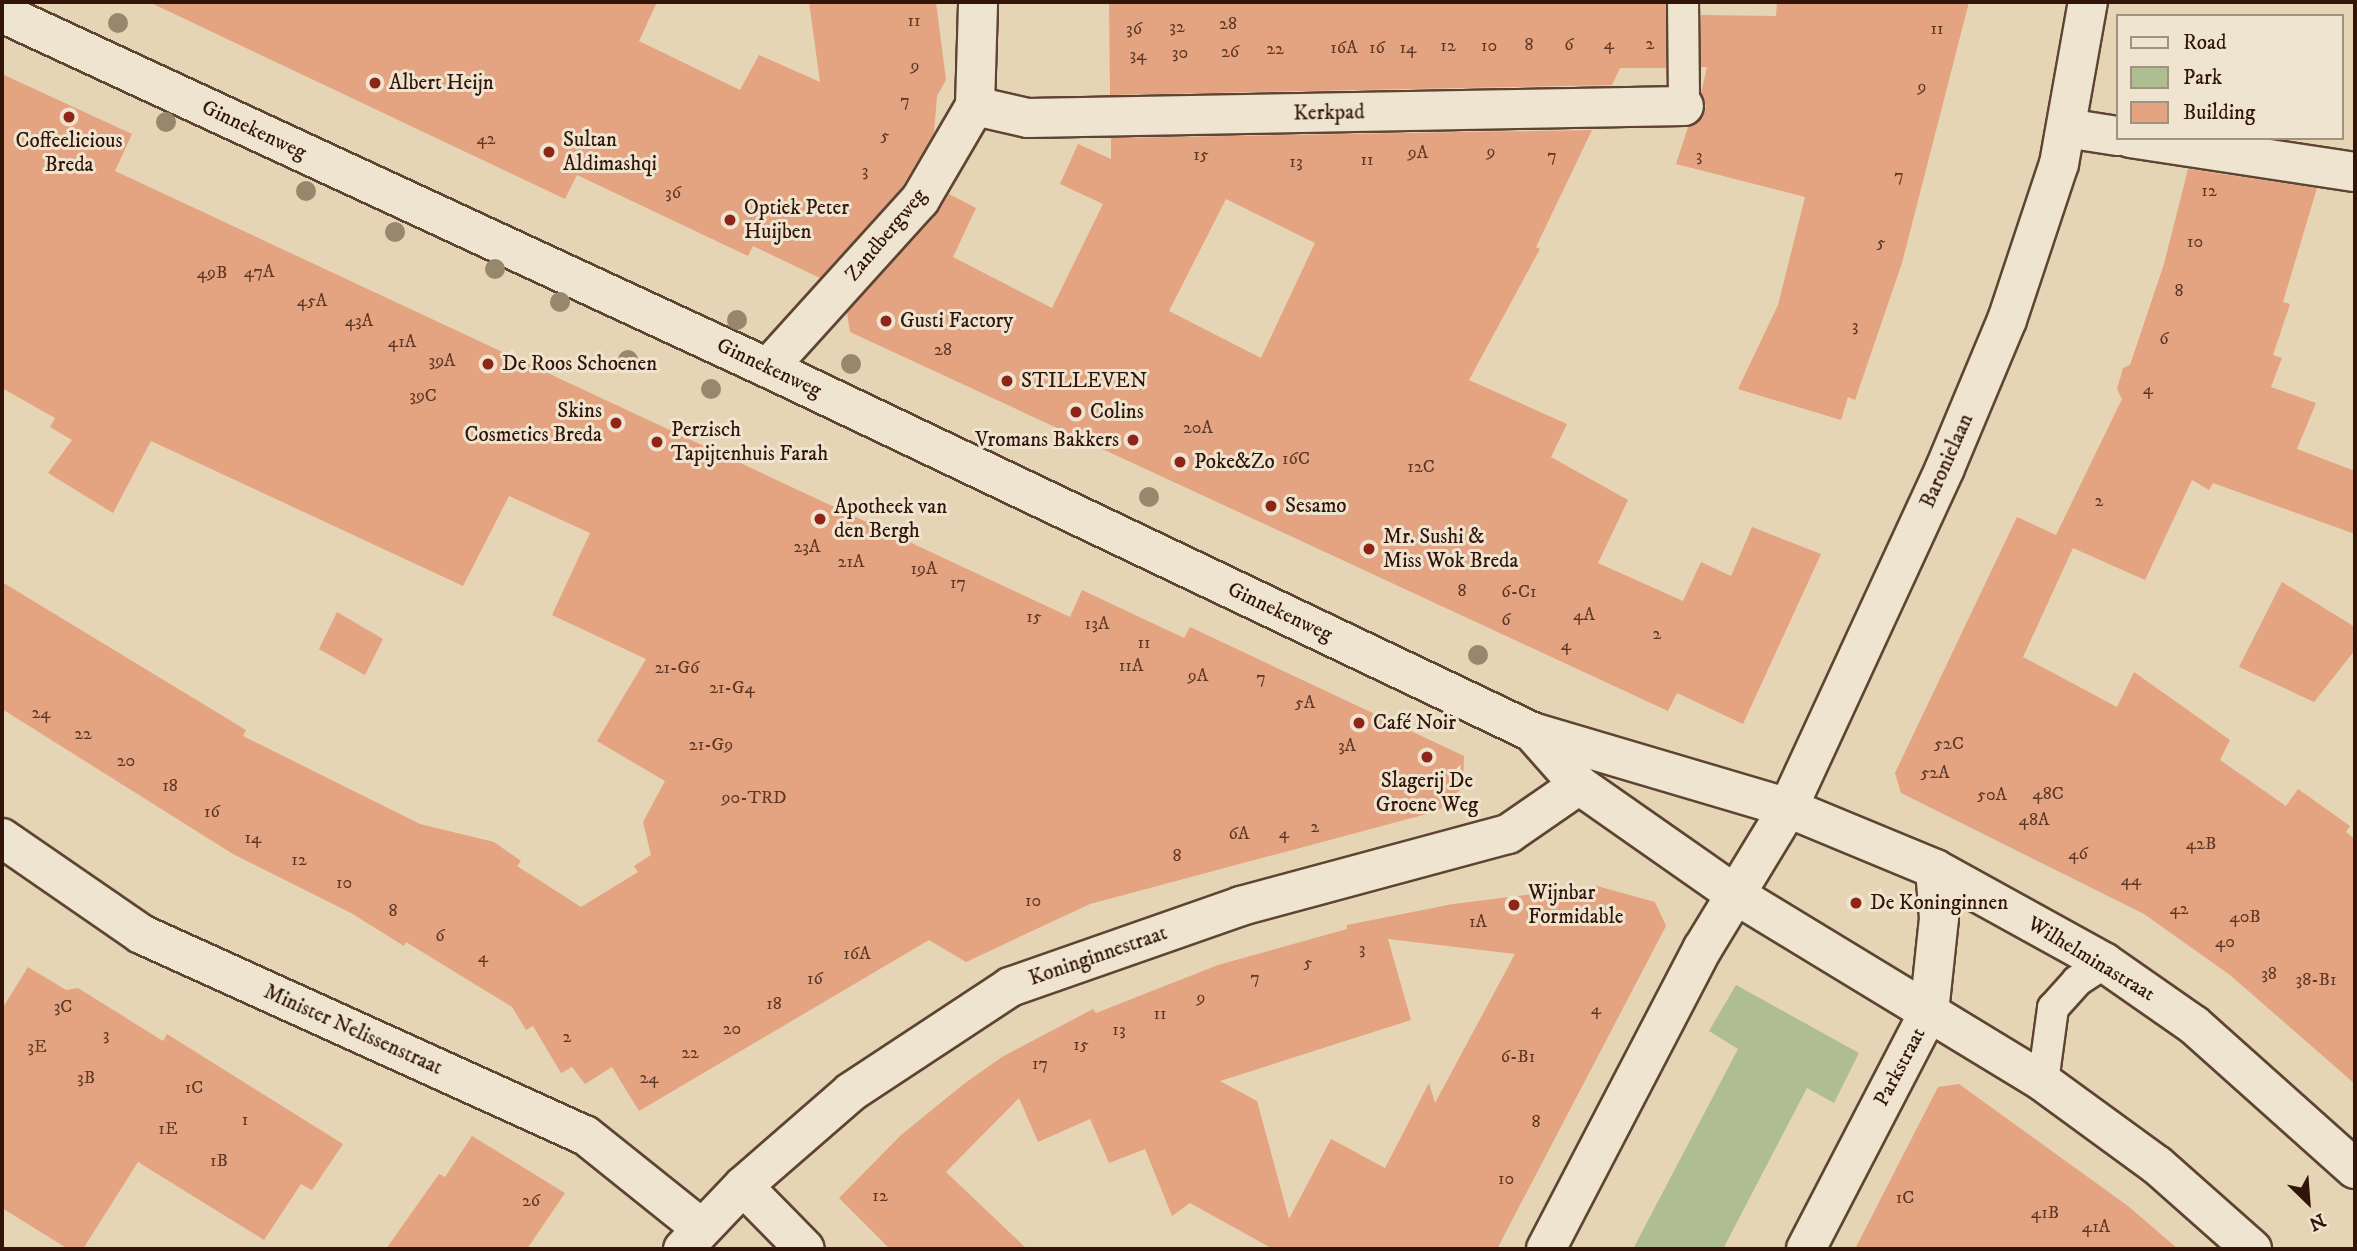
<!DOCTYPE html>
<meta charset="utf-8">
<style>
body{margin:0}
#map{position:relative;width:2357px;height:1251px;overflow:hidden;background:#e5d5b5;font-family:"IM FELL DW Pica",serif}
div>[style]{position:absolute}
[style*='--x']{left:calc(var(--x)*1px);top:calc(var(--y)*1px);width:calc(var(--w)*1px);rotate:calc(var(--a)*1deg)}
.green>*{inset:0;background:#afbe91}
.building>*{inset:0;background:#e4a381}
.roads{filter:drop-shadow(2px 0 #5f4433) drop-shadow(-2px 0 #5f4433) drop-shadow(0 2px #5f4433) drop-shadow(0 -2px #5f4433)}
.service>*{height:30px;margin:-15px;padding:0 15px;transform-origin:15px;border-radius:15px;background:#eee4cf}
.minor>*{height:38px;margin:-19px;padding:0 19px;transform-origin:19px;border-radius:19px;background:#eee4cf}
.tertiary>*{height:38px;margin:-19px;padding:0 19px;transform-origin:19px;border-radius:19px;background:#eee4cf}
.trees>*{width:20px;height:20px;margin:-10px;border-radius:50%;background:#97876c}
.dots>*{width:19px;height:19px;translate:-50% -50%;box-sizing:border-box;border:4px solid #eee4cf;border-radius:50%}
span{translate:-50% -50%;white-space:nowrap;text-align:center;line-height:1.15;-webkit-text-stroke:6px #eee4cf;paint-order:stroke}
.number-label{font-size:18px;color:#5e3826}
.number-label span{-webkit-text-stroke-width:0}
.poi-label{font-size:21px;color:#321408}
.left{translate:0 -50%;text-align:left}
.right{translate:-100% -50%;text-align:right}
.street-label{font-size:21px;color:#321408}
.frame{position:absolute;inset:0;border:4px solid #321408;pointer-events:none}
.legend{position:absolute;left:2116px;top:14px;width:228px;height:126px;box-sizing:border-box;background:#eee4cf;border:2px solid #a3917f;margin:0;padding:9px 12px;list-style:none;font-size:21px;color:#321408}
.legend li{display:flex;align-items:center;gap:14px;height:35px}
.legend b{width:35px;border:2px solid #a3917f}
.north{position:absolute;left:2273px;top:1167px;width:70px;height:70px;-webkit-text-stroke:5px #eee4cf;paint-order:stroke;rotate:155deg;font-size:19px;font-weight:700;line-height:28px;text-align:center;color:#321408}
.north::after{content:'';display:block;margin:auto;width:24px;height:32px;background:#321408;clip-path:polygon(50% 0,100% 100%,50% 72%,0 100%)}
</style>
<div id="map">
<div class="green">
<div style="clip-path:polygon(1736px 985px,1859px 1053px,1834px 1103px,1807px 1088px,1723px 1249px,1633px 1249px,1738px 1049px,1709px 1031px)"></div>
</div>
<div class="building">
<div style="clip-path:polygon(149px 2px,657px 2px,639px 41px,740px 90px,759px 55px,820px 82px,809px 2px,936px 2px,946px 80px,937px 96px,934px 133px,902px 187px,820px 278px,753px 246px,748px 256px,577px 175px,565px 199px)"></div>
<div style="clip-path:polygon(1109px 2px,1666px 2px,1666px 68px,1620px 68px,1612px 85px,1110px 95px)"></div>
<div style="clip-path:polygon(1777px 2px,1969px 2px,1902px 263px,1855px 400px,1848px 397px,1841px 420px,1738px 389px,1778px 305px,1805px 197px,1676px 164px,1688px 127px,1703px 117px,1706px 106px,1701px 93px,1707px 67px,1701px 67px,1701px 15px,1776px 16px)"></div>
<div style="clip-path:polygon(2px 74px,132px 134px,115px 171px,1070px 617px,1082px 590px,1184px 638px,1190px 627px,1464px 756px,1463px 787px,1438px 811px,1090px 904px,966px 962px,929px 940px,639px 1111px,612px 1067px,585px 1084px,572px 1067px,561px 1073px,533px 1026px,526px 1030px,512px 1007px,406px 942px,404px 946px,351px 913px,233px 854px,2px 709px,2px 582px,246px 730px,243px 736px,420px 824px,494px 842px,521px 861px,517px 866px,581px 907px,638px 872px,634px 866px,651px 855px,643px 822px,665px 781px,597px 741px,646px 659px,552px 615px,590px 533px,509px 496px,463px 586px,151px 441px,113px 513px,48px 473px,72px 440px,50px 427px,55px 418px,2px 388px)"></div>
<div style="clip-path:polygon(evenodd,1592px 130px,1536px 247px,1540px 249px,1469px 380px,1567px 424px,1551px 457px,1628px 500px,1598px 563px,1683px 601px,1701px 562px,1731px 576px,1752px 527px,1821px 554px,1743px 724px,1677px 693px,1668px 711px,850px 332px,847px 313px,936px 215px,949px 194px,976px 208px,953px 257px,1052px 308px,1103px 204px,1060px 184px,1078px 144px,1111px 159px,1111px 138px,1592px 130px,1226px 199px,1315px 243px,1261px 358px,1169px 311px,1226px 199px)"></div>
<div style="clip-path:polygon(2188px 169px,2317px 188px,2283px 302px,2290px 304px,2273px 355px,2282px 358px,2271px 387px,2316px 403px,2297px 449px,2355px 471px,2355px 534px,2213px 483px,2209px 490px,2192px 480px,2145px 580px,2073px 548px,2023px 657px,2117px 707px,2134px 672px,2230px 740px,2220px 760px,2286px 806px,2298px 789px,2350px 826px,2346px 832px,2355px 839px,2355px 1084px,2230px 975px,2144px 914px,1901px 793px,1895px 773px,2017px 517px,2056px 535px,2122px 399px,2117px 389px,2123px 368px,2130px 365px,2164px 264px)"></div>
<div style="clip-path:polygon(2282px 582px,2355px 627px,2355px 650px,2314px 702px,2239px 667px)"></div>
<div style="clip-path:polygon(337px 612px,383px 639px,365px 675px,319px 649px)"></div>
<div style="clip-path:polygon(evenodd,1597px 886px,1655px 902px,1666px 926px,1497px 1249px,1273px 1249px,1190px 1203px,1172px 1216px,1145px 1149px,1109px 1163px,1090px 1119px,1038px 1142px,1019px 1098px,946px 1172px,1027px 1249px,890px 1249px,839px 1198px,901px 1135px,965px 1083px,1002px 1057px,1093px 1009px,1096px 1013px,1218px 965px,1347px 929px,1347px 925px,1453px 904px,1597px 886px,1388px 939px,1515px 954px,1435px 1103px,1429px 1083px,1385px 1168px,1331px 1139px,1289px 1219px,1257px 1101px,1220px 1081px,1411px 1020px,1388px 939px)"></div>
<div style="clip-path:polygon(28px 967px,66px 990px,78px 988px,163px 1041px,167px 1034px,343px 1144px,312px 1190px,301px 1184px,264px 1240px,138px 1162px,83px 1249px,68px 1249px,2px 1208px,2px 1009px)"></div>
<div style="clip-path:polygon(1959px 1084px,2128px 1206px,2178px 1249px,1855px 1249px,1938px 1087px)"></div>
<div style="clip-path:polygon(472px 1136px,565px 1193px,527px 1249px,386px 1249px,439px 1174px,445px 1177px)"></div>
</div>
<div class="roads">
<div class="service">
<div style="--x:1683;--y:2;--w:104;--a:89.4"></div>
<div style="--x:2043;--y:1082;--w:75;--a:-82.3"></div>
<div style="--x:2053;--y:1008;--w:36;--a:-48"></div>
<div style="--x:2077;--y:981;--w:33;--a:-33"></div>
</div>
<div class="minor">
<div style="--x:975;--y:106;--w:54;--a:12.8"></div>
<div style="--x:1028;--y:118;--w:656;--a:-1.05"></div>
<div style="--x:2066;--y:128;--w:52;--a:8.9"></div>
<div style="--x:2130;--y:138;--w:228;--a:8.6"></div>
<div style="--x:768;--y:368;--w:227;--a:-47.9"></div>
<div style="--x:920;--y:200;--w:109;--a:-59.7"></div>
<div style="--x:975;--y:106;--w:104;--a:-88.3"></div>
<div style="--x:2;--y:838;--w:169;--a:34.6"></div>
<div style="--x:141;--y:934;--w:487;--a:24.4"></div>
<div style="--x:585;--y:1135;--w:147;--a:38.7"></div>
<div style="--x:743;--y:1186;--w:88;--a:45.5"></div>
<div style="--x:683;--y:1249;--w:87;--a:-46.4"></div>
<div style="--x:743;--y:1186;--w:143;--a:-41"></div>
<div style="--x:851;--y:1092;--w:191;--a:-33.4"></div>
<div style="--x:1010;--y:987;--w:245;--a:-19.3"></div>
<div style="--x:1241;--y:906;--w:277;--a:-15.1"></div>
<div style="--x:1508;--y:834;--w:86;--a:-34.6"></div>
<div style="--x:1546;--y:1249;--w:339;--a:-62.5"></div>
<div style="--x:1703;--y:948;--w:164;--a:-58.7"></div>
<div style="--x:1788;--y:808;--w:374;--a:-65.2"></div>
<div style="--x:1945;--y:468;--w:160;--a:-67.3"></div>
<div style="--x:2007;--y:320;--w:164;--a:-71.6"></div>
<div style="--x:2059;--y:164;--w:165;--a:-79.9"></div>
<div style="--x:1806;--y:1249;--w:267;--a:-62.6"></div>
<div style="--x:1929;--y:1012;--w:95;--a:-83.9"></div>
<div style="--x:1939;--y:918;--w:49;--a:-94.7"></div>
</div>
<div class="tertiary">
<div style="--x:2;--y:13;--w:844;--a:24.87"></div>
<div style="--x:768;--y:368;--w:846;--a:25.47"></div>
<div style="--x:1532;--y:732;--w:267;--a:16.5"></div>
<div style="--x:1788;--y:808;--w:159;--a:22.5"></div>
<div style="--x:1935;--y:869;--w:194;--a:28.9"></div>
<div style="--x:2105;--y:963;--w:108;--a:34.9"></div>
<div style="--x:2194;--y:1025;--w:216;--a:41.8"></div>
<div style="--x:1532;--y:732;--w:71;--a:48.4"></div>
<div style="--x:1579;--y:785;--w:192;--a:35"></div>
<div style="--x:1736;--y:895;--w:359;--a:31.3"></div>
<div style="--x:2043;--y:1082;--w:141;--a:36.1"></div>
<div style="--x:2157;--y:1165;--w:127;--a:41.5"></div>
</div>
</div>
<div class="trees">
<div style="left:118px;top:23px"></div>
<div style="left:166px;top:122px"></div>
<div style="left:306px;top:191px"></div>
<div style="left:395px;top:232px"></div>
<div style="left:495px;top:269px"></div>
<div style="left:560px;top:302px"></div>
<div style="left:737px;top:320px"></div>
<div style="left:628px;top:360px"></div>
<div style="left:851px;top:364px"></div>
<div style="left:711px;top:389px"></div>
<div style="left:1149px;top:497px"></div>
<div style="left:1478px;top:655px"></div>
</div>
<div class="dots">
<div style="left:375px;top:83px;background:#8f2418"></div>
<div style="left:69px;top:117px;background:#8f2418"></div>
<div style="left:549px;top:152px;background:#8f2418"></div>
<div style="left:730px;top:220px;background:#8f2418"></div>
<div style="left:886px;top:321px;background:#8f2418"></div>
<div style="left:488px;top:364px;background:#8f2418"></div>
<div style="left:1007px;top:381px;background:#8f2418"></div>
<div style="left:1076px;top:412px;background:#8f2418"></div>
<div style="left:616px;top:423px;background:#8f2418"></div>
<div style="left:1133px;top:440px;background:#8f2418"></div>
<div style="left:657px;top:442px;background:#8f2418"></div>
<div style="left:1180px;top:462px;background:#8f2418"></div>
<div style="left:1271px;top:506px;background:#8f2418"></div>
<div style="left:820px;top:519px;background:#8f2418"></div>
<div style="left:1369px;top:549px;background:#8f2418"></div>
<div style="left:1359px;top:723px;background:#8f2418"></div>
<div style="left:1427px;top:757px;background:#8f2418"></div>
<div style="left:1856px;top:903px;background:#8f2418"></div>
<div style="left:1514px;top:905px;background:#8f2418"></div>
</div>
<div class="number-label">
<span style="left:914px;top:21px">11</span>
<span style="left:1228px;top:24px">28</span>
<span style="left:1177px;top:27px">32</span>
<span style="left:1134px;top:29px">36</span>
<span style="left:1937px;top:29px">11</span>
<span style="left:1609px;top:44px">4</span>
<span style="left:1650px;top:44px">2</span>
<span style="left:1529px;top:45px">8</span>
<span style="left:1569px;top:45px">6</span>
<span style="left:1448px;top:46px">12</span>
<span style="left:1489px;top:46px">10</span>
<span style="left:1344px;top:48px">16A</span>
<span style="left:1377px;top:48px">16</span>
<span style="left:1408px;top:48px">14</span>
<span style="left:1275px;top:49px">22</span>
<span style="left:1230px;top:52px">26</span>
<span style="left:1180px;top:53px">30</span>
<span style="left:1138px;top:55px">34</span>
<span style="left:915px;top:66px">9</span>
<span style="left:1922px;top:87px">9</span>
<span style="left:905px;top:101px">7</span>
<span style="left:885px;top:136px">5</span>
<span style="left:486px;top:139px">42</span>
<span style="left:1491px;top:152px">9</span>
<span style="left:1418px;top:153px">9A</span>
<span style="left:1201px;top:155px">15</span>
<span style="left:1552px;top:156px">7</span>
<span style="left:1699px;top:156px">3</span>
<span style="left:1367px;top:160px">11</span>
<span style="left:1296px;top:162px">13</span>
<span style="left:865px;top:171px">3</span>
<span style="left:1899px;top:176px">7</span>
<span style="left:2209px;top:191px">12</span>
<span style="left:673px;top:193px">36</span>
<span style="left:2195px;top:242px">10</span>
<span style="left:1881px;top:243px">5</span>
<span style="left:259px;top:272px">47A</span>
<span style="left:212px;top:273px">49B</span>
<span style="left:2179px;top:291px">8</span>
<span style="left:312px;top:301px">45A</span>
<span style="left:359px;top:321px">43A</span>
<span style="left:1855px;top:326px">3</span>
<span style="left:2164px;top:339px">6</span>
<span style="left:402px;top:342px">41A</span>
<span style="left:943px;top:350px">28</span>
<span style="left:442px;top:361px">39A</span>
<span style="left:2148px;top:389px">4</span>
<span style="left:423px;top:396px">39C</span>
<span style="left:1198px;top:428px">20A</span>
<span style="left:1296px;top:459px">16C</span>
<span style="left:1421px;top:467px">12C</span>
<span style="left:2099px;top:501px">2</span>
<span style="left:807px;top:547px">23A</span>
<span style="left:851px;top:562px">21A</span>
<span style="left:924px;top:569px">19A</span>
<span style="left:958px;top:583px">17</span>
<span style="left:1462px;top:591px">8</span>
<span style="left:1519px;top:592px">6-C1</span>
<span style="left:1584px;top:615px">4A</span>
<span style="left:1034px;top:617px">15</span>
<span style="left:1506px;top:620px">6</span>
<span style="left:1097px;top:624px">13A</span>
<span style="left:1657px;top:634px">2</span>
<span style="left:1144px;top:643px">11</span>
<span style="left:1566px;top:645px">4</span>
<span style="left:1131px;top:666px">11A</span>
<span style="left:677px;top:668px">21-G6</span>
<span style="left:1198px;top:676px">9A</span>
<span style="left:1261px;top:678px">7</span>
<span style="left:732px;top:688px">21-G4</span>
<span style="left:1305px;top:703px">5A</span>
<span style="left:41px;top:713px">24</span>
<span style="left:83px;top:734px">22</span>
<span style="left:1949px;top:744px">52C</span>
<span style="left:711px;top:745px">21-G9</span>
<span style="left:1347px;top:746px">3A</span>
<span style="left:126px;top:761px">20</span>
<span style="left:1935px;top:773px">52A</span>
<span style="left:170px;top:786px">18</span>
<span style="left:2048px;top:794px">48C</span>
<span style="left:1992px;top:795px">50A</span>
<span style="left:754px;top:798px">90-TRD</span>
<span style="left:212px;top:812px">16</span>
<span style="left:2034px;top:820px">48A</span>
<span style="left:1315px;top:827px">2</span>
<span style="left:1284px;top:833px">4</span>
<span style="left:1239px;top:834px">6A</span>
<span style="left:253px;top:838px">14</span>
<span style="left:2201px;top:844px">42B</span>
<span style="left:2078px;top:854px">46</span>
<span style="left:1177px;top:856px">8</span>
<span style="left:299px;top:860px">12</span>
<span style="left:2131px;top:880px">44</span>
<span style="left:344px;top:883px">10</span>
<span style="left:1033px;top:901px">10</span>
<span style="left:2179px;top:909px">42</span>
<span style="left:393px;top:911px">8</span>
<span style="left:2245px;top:917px">40B</span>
<span style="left:1478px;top:922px">1A</span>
<span style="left:440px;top:936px">6</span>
<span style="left:2225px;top:942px">40</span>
<span style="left:1362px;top:949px">3</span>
<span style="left:857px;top:954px">16A</span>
<span style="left:483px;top:957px">4</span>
<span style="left:1308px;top:963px">5</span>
<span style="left:2269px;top:974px">38</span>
<span style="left:1255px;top:978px">7</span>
<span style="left:815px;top:979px">16</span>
<span style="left:2316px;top:980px">38-B1</span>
<span style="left:1201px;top:998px">9</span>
<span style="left:774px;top:1004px">18</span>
<span style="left:63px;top:1007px">3C</span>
<span style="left:1596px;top:1009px">4</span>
<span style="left:1160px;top:1014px">11</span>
<span style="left:732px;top:1029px">20</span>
<span style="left:1119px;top:1030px">13</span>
<span style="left:106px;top:1035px">3</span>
<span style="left:567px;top:1037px">2</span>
<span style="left:1081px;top:1045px">15</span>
<span style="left:37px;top:1047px">3E</span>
<span style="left:690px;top:1053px">22</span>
<span style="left:1518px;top:1057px">6-B1</span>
<span style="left:1040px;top:1064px">17</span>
<span style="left:86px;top:1078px">3B</span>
<span style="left:649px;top:1078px">24</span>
<span style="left:194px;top:1088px">1C</span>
<span style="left:245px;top:1120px">1</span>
<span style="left:1536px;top:1122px">8</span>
<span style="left:168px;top:1129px">1E</span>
<span style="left:219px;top:1161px">1B</span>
<span style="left:1506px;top:1179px">10</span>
<span style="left:880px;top:1196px">12</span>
<span style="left:1905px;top:1198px">1C</span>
<span style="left:531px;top:1201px">26</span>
<span style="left:2045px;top:1213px">41B</span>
<span style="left:2096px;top:1227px">41A</span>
</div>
<div class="poi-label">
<span class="left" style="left:389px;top:83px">Albert Heijn</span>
<span class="left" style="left:563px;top:152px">Sultan<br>Aldimashqi</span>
<span style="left:69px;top:153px">Coffeelicious<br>Breda</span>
<span class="left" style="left:744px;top:220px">Optiek Peter<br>Huijben</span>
<span class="left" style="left:900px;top:321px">Gusti Factory</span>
<span class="left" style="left:502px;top:364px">De Roos Schoenen</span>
<span class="left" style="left:1021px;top:381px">STILLEVEN</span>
<span class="right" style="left:602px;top:423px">Skins<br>Cosmetics Breda</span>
<span class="left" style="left:1090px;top:412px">Colins</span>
<span class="left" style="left:671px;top:442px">Perzisch<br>Tapijtenhuis Farah</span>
<span class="right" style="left:1119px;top:440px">Vromans Bakkers</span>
<span class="left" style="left:1194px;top:462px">Poke&amp;Zo</span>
<span class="left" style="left:1285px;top:506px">Sesamo</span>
<span class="left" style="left:834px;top:519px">Apotheek van<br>den Bergh</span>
<span class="left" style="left:1383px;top:549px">Mr. Sushi &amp;<br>Miss Wok Breda</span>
<span class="left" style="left:1373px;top:723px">Café Noir</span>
<span style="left:1427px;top:793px">Slagerij De<br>Groene Weg</span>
<span class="left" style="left:1528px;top:905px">Wijnbar<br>Formidable</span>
<span class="left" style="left:1870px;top:903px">De Koninginnen</span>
</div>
<div class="street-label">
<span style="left:1329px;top:113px;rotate:-1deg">Kerkpad</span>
<span style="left:254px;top:130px;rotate:25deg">Ginnekenweg</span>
<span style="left:886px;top:235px;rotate:-50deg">Zandbergweg</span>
<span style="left:769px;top:368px;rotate:25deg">Ginnekenweg</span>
<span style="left:1947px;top:461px;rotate:-66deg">Baronielaan</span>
<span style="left:1280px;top:612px;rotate:25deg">Ginnekenweg</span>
<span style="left:1098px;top:956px;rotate:-19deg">Koninginnestraat</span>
<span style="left:2091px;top:959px;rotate:31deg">Wilhelminastraat</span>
<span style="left:353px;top:1030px;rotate:24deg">Minister Nelissenstraat</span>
<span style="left:1900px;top:1067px;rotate:-62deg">Parkstraat</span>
</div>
<div class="frame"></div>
<ul class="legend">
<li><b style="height:9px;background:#eee4cf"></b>Road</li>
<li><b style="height:19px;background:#afbe91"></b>Park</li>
<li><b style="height:19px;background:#e4a381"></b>Building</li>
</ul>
<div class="north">N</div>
</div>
